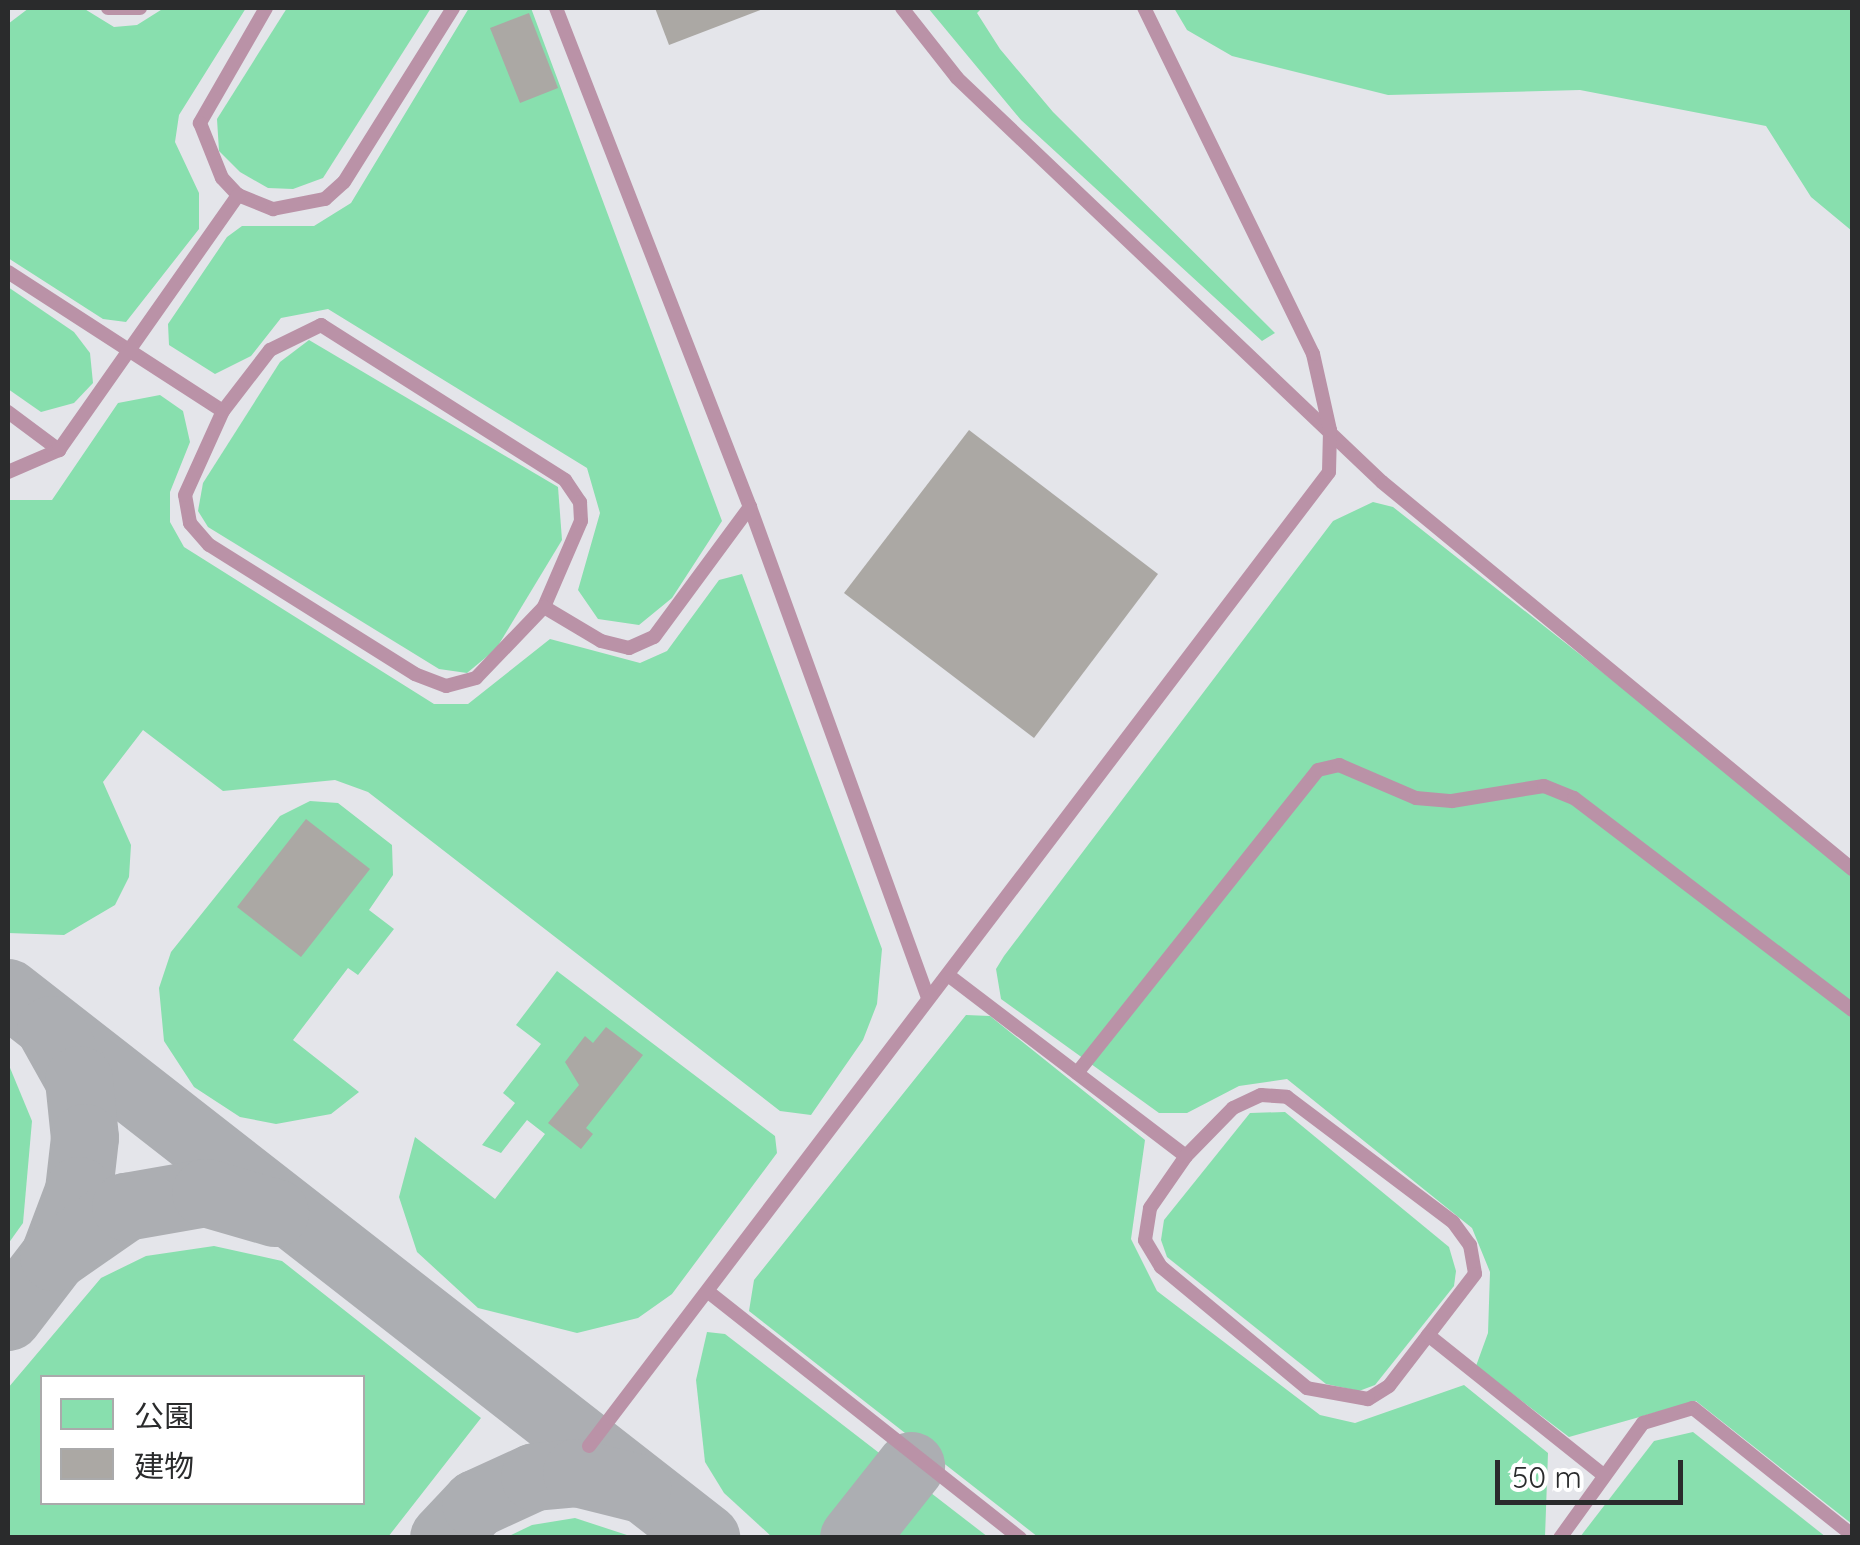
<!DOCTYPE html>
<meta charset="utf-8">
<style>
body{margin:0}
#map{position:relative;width:1860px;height:1545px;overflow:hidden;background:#e4e5ea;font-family:Quicksand,"Noto Sans JP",sans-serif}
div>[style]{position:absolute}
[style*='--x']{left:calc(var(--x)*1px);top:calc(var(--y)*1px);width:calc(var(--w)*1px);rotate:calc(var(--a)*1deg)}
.green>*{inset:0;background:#88dfae}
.taxiway>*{height:68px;margin:-34px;padding:0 34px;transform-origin:34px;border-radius:34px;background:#acaeb2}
.building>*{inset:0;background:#aba8a4}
.lane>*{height:14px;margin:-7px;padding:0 7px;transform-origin:7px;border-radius:7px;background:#ba92a7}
span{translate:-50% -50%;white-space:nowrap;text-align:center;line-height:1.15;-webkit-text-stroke:8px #fff;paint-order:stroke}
.frame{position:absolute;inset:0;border:10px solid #2a2b2c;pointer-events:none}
.legend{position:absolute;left:40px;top:1375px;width:325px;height:130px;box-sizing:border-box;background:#fff;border:2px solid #aaaaab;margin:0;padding:12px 18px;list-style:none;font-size:30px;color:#2a2b2c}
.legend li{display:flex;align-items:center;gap:20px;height:50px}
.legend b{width:50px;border:2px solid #aaaaab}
.scale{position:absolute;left:1495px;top:1460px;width:188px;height:45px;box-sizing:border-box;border:5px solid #2a2b2c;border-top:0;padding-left:12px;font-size:30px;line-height:35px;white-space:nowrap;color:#2a2b2c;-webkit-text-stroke:8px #fff;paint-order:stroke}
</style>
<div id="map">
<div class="green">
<div style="clip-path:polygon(29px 8px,83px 8px,114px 27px,137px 25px,164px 8px,246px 8px,179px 115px,175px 142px,199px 193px,199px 229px,126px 322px,103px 319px,8px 258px,8px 24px)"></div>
<div style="clip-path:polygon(287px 8px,431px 8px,323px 178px,293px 189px,268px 188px,240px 172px,219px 151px,217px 119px)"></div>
<div style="clip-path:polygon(469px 8px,531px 8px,722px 521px,672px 598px,639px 625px,598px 619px,578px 590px,600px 513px,587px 468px,328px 309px,281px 318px,251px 356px,215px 374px,169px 345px,168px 324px,227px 237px,242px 226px,314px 226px,351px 203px)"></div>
<div style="clip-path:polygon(928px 8px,982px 8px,977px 13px,1000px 49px,1053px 112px,1275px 333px,1262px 341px,1021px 120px)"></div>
<div style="clip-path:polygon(1174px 8px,1852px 8px,1852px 231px,1811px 197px,1766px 126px,1580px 90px,1388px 95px,1232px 56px,1187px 30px)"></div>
<div style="clip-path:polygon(8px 287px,74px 332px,90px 353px,93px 383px,74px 403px,41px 412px,8px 389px)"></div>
<div style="clip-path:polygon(309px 340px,558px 487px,562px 540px,496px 649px,467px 673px,439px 669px,208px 527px,198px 511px,203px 483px,280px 362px)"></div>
<div style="clip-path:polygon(160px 395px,183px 411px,190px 442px,170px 492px,170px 522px,184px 547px,434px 704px,468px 704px,550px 639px,640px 663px,667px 651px,719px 580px,742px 574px,882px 949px,877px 1004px,863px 1040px,811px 1115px,780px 1111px,368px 792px,335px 780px,223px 791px,143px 730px,103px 782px,131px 845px,129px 877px,115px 905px,64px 935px,8px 933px,8px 500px,52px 500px,118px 403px)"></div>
<div style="clip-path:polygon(1373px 502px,1393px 507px,1852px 869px,1852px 1524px,1696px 1401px,1569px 1437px,1476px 1366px,1488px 1333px,1490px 1272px,1472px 1228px,1287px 1079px,1239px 1086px,1187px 1113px,1159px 1113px,1001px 999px,996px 969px,1004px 956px,1333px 521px)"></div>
<div style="clip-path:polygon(310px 801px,338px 803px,392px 845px,393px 875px,369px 910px,394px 929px,358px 975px,348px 968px,293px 1040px,359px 1092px,331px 1114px,276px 1124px,240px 1117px,194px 1087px,164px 1041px,159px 988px,171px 952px,280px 816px)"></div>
<div style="clip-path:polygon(557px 971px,775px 1136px,777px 1153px,672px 1294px,638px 1318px,577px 1333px,478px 1308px,417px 1252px,399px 1197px,415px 1137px,495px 1199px,545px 1134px,527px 1120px,501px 1153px,482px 1145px,515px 1103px,503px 1093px,541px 1044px,516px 1025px)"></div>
<div style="clip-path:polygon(966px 1015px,990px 1016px,1145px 1140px,1131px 1239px,1157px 1291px,1320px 1415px,1355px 1423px,1464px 1385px,1548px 1453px,1545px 1537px,1038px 1537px,749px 1311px,754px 1280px)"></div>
<div style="clip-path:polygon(8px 1063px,32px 1121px,23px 1223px,8px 1244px)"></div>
<div style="clip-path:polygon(1285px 1112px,1449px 1247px,1456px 1271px,1454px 1286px,1375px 1385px,1359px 1391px,1326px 1384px,1167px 1257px,1161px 1240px,1164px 1220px,1250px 1113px)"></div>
<div style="clip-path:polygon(evenodd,214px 1246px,282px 1261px,481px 1418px,388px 1537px,8px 1537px,8px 1388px,101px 1278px,146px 1256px,214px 1246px,42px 1378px,362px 1378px,362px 1502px,42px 1502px,42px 1378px)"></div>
<div style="clip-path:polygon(707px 1332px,725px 1334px,988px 1537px,772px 1537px,724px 1493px,705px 1462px,696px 1380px)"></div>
<div style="clip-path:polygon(1693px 1432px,1826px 1537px,1580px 1537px,1654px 1441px)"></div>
<div style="clip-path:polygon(575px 1518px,633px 1537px,507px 1537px,532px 1525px)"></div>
</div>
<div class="taxiway">
<div style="--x:8;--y:993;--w:886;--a:37.98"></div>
<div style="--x:51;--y:1030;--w:57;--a:60.8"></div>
<div style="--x:79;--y:1080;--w:58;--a:84.1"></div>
<div style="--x:85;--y:1138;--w:53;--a:96.5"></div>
<div style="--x:79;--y:1191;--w:71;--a:110.7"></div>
<div style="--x:8;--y:1317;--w:76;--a:-52.5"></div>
<div style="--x:54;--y:1257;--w:88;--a:-34.8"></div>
<div style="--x:126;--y:1207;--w:81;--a:-9.9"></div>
<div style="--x:206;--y:1193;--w:72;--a:16.2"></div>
<div style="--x:444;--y:1538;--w:47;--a:-46.7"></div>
<div style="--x:476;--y:1504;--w:65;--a:-24.6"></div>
<div style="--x:535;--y:1477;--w:42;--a:-5.4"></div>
<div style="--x:577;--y:1473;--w:62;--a:14"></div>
<div style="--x:854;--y:1538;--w:92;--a:-51.6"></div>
</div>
<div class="building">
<div style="clip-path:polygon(655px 8px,762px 8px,763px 9px,669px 45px)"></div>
<div style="clip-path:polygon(529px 13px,558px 88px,520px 103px,490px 28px)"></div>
<div style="clip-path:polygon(969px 430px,1158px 574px,1034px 738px,844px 593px)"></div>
<div style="clip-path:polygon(306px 819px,370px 869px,301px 957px,237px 907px)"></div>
<div style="clip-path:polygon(606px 1027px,643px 1055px,586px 1128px,593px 1134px,581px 1149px,548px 1123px,579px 1085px,565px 1062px,585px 1036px,593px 1043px)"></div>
</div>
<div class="lane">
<div style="--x:108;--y:8;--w:32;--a:0"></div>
<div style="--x:266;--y:8;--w:133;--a:119.9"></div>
<div style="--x:200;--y:123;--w:59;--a:68.2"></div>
<div style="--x:222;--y:178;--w:23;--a:47"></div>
<div style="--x:238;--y:195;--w:38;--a:22"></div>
<div style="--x:273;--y:209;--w:53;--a:-10.9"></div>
<div style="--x:325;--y:199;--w:25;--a:-42"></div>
<div style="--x:344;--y:182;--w:205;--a:-57.9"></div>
<div style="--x:556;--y:8;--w:535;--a:68.76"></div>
<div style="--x:750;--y:507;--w:522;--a:70.07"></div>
<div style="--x:902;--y:8;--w:89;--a:51.8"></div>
<div style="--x:957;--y:78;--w:586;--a:43.55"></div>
<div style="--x:1382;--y:482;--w:609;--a:39.47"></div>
<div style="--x:8;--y:272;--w:256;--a:32.9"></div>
<div style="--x:321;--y:325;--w:289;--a:32.4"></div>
<div style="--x:565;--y:480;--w:27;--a:56"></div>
<div style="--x:580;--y:502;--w:19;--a:87"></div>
<div style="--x:581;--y:521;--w:94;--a:113.3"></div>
<div style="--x:544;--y:607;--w:98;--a:133.8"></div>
<div style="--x:476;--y:678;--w:31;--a:165"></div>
<div style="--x:446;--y:686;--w:33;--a:-159"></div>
<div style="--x:415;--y:674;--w:243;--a:-147.9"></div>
<div style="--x:209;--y:545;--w:29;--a:-131"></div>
<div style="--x:190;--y:523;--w:28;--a:-100"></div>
<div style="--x:185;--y:495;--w:92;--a:-65.7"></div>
<div style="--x:223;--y:411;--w:77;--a:-52.4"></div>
<div style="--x:270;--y:350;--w:57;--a:-26.1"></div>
<div style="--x:8;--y:412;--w:64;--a:36.7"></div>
<div style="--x:8;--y:472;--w:56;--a:-23.3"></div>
<div style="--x:59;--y:450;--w:312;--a:-54.9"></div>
<div style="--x:544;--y:607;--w:66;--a:30.8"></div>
<div style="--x:601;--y:641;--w:29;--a:14"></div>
<div style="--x:629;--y:648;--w:27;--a:-24"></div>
<div style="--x:654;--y:637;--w:162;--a:-53.6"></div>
<div style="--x:948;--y:975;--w:299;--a:37.3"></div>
<div style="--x:1077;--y:1073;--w:387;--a:-51.5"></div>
<div style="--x:1318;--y:770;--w:22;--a:-13"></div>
<div style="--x:1339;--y:765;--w:84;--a:23.2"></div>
<div style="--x:1416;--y:798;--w:36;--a:5"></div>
<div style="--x:1452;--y:801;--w:93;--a:-9.3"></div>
<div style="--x:1544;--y:786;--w:32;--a:22"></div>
<div style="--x:1574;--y:798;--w:350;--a:37.3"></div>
<div style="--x:1261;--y:1095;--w:26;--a:4"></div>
<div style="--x:1287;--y:1097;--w:208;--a:37"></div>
<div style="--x:1453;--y:1222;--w:29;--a:54"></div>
<div style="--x:1470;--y:1245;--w:29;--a:80"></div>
<div style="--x:1475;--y:1274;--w:141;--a:127.5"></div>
<div style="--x:1389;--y:1386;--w:25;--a:148"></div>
<div style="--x:1368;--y:1399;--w:62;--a:-169.8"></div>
<div style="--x:1307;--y:1388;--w:190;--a:-140.3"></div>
<div style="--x:1161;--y:1267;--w:31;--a:-121"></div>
<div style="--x:1145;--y:1240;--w:32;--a:-81"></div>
<div style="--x:1150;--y:1208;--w:63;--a:-55.3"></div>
<div style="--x:1186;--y:1156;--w:67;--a:-45.6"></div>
<div style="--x:1233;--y:1108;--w:31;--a:-25"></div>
<div style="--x:711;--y:1294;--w:394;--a:38.3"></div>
<div style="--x:1428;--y:1335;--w:223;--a:38.6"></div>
<div style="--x:589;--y:1446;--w:1223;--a:-52.77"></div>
<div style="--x:1329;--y:472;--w:42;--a:-88.6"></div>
<div style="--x:1330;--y:430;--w:78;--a:-102.6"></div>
<div style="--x:1313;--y:354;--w:385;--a:-116"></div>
<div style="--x:1560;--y:1538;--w:142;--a:-54.2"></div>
<div style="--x:1643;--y:1423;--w:52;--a:-16.7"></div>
<div style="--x:1693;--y:1408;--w:203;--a:38.6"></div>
</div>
<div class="frame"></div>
<ul class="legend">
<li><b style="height:28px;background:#88dfae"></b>公園</li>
<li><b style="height:28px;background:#aba8a4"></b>建物</li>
</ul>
<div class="scale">50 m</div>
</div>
